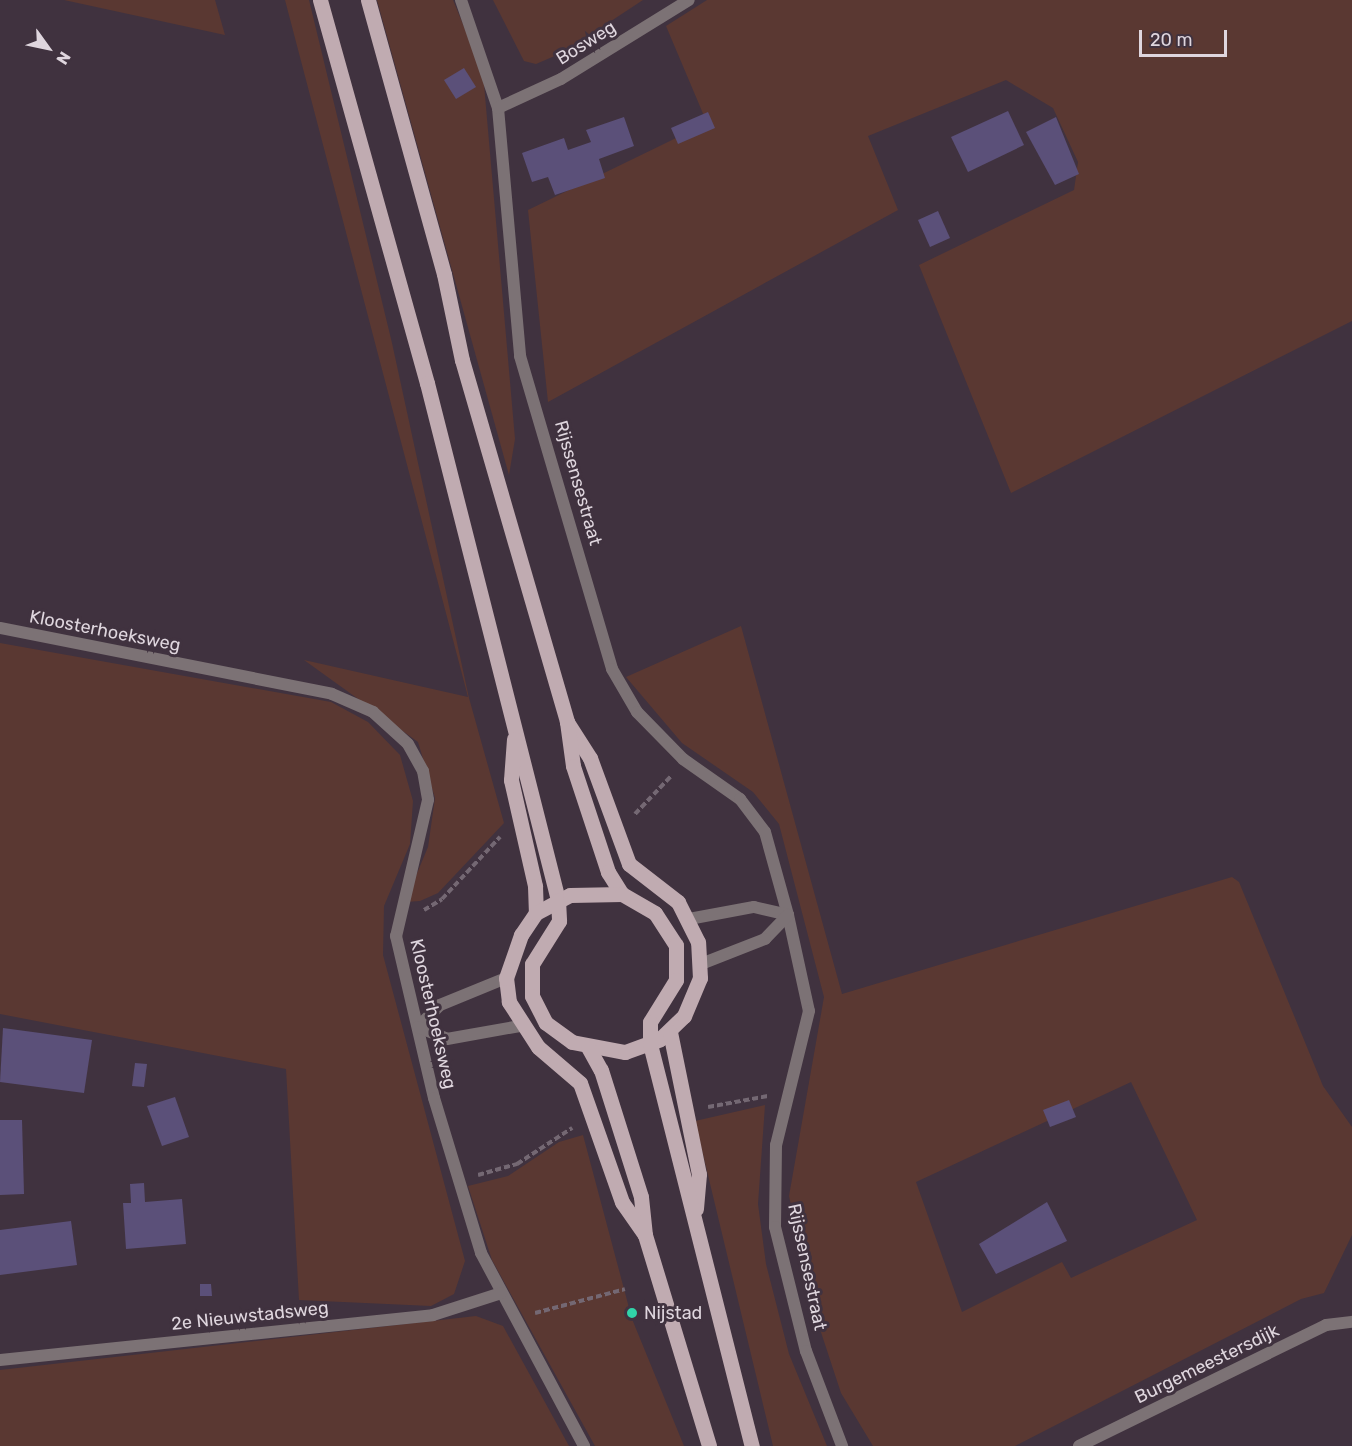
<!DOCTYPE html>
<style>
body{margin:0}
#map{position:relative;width:1352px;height:1446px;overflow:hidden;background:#40323f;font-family:Rubik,sans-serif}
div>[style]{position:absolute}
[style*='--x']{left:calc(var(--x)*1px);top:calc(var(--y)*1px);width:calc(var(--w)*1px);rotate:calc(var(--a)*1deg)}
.green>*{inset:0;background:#5a3832}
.building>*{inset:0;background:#5b5079}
.path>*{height:4px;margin-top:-2px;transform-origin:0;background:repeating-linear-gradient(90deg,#746873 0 6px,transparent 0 9px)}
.minor>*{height:12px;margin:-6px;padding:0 6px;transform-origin:6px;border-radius:6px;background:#7c7275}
.primary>*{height:15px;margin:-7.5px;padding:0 7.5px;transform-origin:7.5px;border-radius:7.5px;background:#c0abb1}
.dots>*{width:16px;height:16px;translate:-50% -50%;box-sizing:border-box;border:3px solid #40323f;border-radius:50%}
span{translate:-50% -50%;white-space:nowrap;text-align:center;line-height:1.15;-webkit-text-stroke:6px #40323f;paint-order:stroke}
.street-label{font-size:18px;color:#dfd6de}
.poi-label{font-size:18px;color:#dfd6de}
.left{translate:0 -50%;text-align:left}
.north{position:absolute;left:18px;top:18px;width:60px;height:60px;-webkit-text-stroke:4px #40323f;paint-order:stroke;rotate:123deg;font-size:16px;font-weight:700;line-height:24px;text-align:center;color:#dfd6de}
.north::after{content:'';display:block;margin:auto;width:21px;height:27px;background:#dfd6de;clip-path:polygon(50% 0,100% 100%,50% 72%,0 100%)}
.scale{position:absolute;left:1139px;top:30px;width:88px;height:27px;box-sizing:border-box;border:3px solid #dfd6de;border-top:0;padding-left:8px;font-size:18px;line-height:21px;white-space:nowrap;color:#dfd6de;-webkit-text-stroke:4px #40323f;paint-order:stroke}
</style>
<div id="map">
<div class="green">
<div style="clip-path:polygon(64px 0,215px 0,225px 35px)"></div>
<div style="clip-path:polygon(285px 0,309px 0,392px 343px,469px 698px,504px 823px,438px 893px,420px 901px,405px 902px,428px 847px,435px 798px,418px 742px,304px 660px,468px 697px)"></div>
<div style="clip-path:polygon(377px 0,453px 0,483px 73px,515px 439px,509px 475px)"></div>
<div style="clip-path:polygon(493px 0,643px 0,564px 52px,536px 64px,524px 61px)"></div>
<div style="clip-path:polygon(707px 0,1352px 0,1352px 321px,1011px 493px,919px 265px,1074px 190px,1078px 162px,1053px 108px,1006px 80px,868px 136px,898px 210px,548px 402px,528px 210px,707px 123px,666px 26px)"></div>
<div style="clip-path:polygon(evenodd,741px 626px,842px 994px,1232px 877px,1239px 882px,1323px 1086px,1352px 1127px,1352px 1235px,1324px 1293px,1301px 1299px,1015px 1446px,873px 1446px,841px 1393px,814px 1311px,789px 1196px,824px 997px,779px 824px,753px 792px,682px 743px,626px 677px,741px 626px,1131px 1082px,1197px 1220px,1071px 1278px,1062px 1262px,962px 1312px,916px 1182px,1131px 1082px)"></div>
<div style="clip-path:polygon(0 643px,331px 702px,368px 722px,400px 755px,413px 801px,410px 844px,384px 906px,383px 955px,465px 1261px,454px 1294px,431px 1306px,299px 1300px,286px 1069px,0 1014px)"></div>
<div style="clip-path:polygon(765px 1105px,758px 1204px,766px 1264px,789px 1354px,827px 1446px,773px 1446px,695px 1121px)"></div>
<div style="clip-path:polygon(583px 1135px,632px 1319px,684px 1446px,595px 1446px,492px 1260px,468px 1186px,508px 1176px,559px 1142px)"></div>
<div style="clip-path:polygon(476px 1316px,503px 1326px,569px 1446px,0 1446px,0 1370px)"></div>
</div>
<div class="building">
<div style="clip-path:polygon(464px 68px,476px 87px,456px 99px,444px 80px)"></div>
<div style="clip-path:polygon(1008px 111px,1024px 145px,968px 172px,951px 137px)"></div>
<div style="clip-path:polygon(708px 112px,715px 128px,678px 144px,671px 128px)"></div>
<div style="clip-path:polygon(624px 117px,634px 146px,599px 159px,605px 178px,555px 195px,548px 177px,532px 182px,522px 153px,564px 138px,568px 150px,591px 142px,586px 130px)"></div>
<div style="clip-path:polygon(1056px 117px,1079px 174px,1055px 185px,1026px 132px)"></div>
<div style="clip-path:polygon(938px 211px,950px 238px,930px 247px,918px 220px)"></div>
<div style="clip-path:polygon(3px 1028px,92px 1040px,84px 1093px,0 1082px)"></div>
<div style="clip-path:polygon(135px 1063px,147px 1064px,144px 1087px,132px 1086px)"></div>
<div style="clip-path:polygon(175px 1097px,189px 1137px,162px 1146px,147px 1106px)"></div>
<div style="clip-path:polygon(1069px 1100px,1076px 1117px,1050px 1127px,1043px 1110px)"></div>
<div style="clip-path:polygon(0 1120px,22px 1120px,24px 1194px,0 1195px)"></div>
<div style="clip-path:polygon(144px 1183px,145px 1202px,182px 1199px,186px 1244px,126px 1249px,123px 1203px,131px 1203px,130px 1184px)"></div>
<div style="clip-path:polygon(1047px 1202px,1067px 1241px,996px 1274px,979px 1244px)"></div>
<div style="clip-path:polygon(71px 1221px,77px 1265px,0 1275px,0 1230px)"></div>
<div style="clip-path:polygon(200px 1284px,211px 1284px,212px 1296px,200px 1296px)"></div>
</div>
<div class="path">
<div style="--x:635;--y:814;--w:52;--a:-46.5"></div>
<div style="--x:424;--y:910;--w:21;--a:-31"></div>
<div style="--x:442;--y:899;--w:85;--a:-46.9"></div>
<div style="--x:708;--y:1107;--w:61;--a:-10.4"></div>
<div style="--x:478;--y:1175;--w:41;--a:-15.8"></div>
<div style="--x:517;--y:1164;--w:66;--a:-33.2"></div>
<div style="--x:535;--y:1313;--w:93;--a:-14.9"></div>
</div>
<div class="minor">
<div style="--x:461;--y:0;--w:114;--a:71.1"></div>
<div style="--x:498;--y:108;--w:249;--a:84.9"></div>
<div style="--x:520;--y:356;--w:326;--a:73.6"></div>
<div style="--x:612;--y:669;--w:50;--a:59.8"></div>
<div style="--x:637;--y:712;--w:66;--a:45.6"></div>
<div style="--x:683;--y:759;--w:70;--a:35.1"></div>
<div style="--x:740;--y:799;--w:41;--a:52.9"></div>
<div style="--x:765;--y:832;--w:86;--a:74.5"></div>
<div style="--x:788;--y:915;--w:98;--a:77.7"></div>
<div style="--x:809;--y:1011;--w:138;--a:103.8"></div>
<div style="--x:776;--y:1145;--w:82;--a:90.7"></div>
<div style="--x:775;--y:1227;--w:128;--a:76"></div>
<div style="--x:806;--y:1351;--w:102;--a:69.2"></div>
<div style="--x:498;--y:108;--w:69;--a:-24.7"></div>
<div style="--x:561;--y:79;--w:150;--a:-31.7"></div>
<div style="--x:0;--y:628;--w:338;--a:11.2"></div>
<div style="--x:332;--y:694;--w:45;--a:23.7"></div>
<div style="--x:373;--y:712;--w:47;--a:42.4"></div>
<div style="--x:408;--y:744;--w:31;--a:61"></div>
<div style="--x:423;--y:771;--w:29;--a:80"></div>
<div style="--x:428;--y:800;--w:140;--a:103.2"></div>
<div style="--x:396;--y:936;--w:166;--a:76.8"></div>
<div style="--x:434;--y:1098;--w:162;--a:73.1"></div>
<div style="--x:481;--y:1253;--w:219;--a:61.9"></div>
<div style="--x:689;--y:919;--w:66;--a:-10.5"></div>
<div style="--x:754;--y:907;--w:35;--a:13"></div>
<div style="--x:788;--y:915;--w:33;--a:134"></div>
<div style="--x:765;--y:939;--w:69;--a:158.7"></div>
<div style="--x:506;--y:978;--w:71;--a:157.8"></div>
<div style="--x:440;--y:1005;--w:31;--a:135"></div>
<div style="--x:418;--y:1027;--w:31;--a:22"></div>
<div style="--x:447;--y:1039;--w:74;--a:-10.1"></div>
<div style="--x:0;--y:1360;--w:435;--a:-5.9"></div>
<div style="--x:433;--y:1315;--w:71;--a:-17.9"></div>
<div style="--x:1079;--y:1446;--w:275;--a:-26.1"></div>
<div style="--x:1326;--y:1325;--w:26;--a:-7"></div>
</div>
<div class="primary">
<div style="--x:320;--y:0;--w:398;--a:74.4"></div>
<div style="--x:427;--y:383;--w:533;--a:75.78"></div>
<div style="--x:558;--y:900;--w:21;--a:87"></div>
<div style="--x:559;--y:921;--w:51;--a:122.1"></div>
<div style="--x:532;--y:964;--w:32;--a:90"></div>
<div style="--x:532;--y:996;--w:30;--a:63"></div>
<div style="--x:546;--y:1023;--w:32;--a:36"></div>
<div style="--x:572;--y:1042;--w:54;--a:10.7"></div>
<div style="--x:625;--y:1052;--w:37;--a:-20"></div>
<div style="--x:660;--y:1039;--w:33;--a:-44"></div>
<div style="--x:684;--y:1016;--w:41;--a:-67.2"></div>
<div style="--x:700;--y:978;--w:36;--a:-93"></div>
<div style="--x:698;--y:942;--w:45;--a:-116.6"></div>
<div style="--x:678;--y:902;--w:62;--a:-142.2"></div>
<div style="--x:629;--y:864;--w:113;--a:-110.2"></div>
<div style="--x:590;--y:758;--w:43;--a:-122.6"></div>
<div style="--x:368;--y:0;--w:284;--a:74.5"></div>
<div style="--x:444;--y:274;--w:88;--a:78.2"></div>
<div style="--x:462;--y:360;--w:377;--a:73.8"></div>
<div style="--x:567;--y:722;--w:44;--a:82.2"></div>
<div style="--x:573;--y:766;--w:112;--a:71.7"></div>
<div style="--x:608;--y:872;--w:26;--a:58"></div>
<div style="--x:514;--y:739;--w:41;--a:94.2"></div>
<div style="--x:511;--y:780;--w:109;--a:77.2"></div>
<div style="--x:535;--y:886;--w:27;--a:88"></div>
<div style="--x:670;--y:1032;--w:145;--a:78.5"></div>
<div style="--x:699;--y:1174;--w:35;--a:95"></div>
<div style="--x:588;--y:1047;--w:26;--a:61"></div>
<div style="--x:601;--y:1070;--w:133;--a:72.5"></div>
<div style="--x:641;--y:1197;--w:38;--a:84"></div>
<div style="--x:645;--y:1235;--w:220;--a:73.1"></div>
<div style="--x:645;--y:1235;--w:40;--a:-124.9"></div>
<div style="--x:622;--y:1202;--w:126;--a:-109.4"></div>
<div style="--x:580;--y:1083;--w:55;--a:-139.4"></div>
<div style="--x:538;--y:1047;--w:54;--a:-122.8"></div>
<div style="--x:509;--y:1002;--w:24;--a:-97"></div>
<div style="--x:506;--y:978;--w:46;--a:-70.8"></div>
<div style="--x:521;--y:935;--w:27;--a:-56"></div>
<div style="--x:536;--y:913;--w:38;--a:-28"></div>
<div style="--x:570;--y:895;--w:52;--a:-1.1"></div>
<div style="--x:622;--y:894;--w:38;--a:30"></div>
<div style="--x:655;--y:913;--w:38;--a:57"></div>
<div style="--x:676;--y:945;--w:35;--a:90"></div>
<div style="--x:676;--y:980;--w:49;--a:121.8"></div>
<div style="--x:650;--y:1022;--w:22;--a:90"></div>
<div style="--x:650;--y:1044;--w:415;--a:75.8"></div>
</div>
<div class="dots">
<div style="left:632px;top:1313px;background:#31d4a9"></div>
</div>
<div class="street-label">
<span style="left:586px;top:43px;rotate:-32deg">Bosweg</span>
<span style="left:578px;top:483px;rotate:74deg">Rijssensestraat</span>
<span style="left:105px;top:631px;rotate:11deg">Kloosterhoeksweg</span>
<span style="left:433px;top:1014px;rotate:77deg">Kloosterhoeksweg</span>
<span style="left:807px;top:1267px;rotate:78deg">Rijssensestraat</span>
<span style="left:250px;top:1316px;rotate:-6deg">2e Nieuwstadsweg</span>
<span style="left:1207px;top:1364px;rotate:-26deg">Burgemeestersdijk</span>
</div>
<div class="poi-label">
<span class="left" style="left:644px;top:1313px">Nijstad</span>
</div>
<div class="north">N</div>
<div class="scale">20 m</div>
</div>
